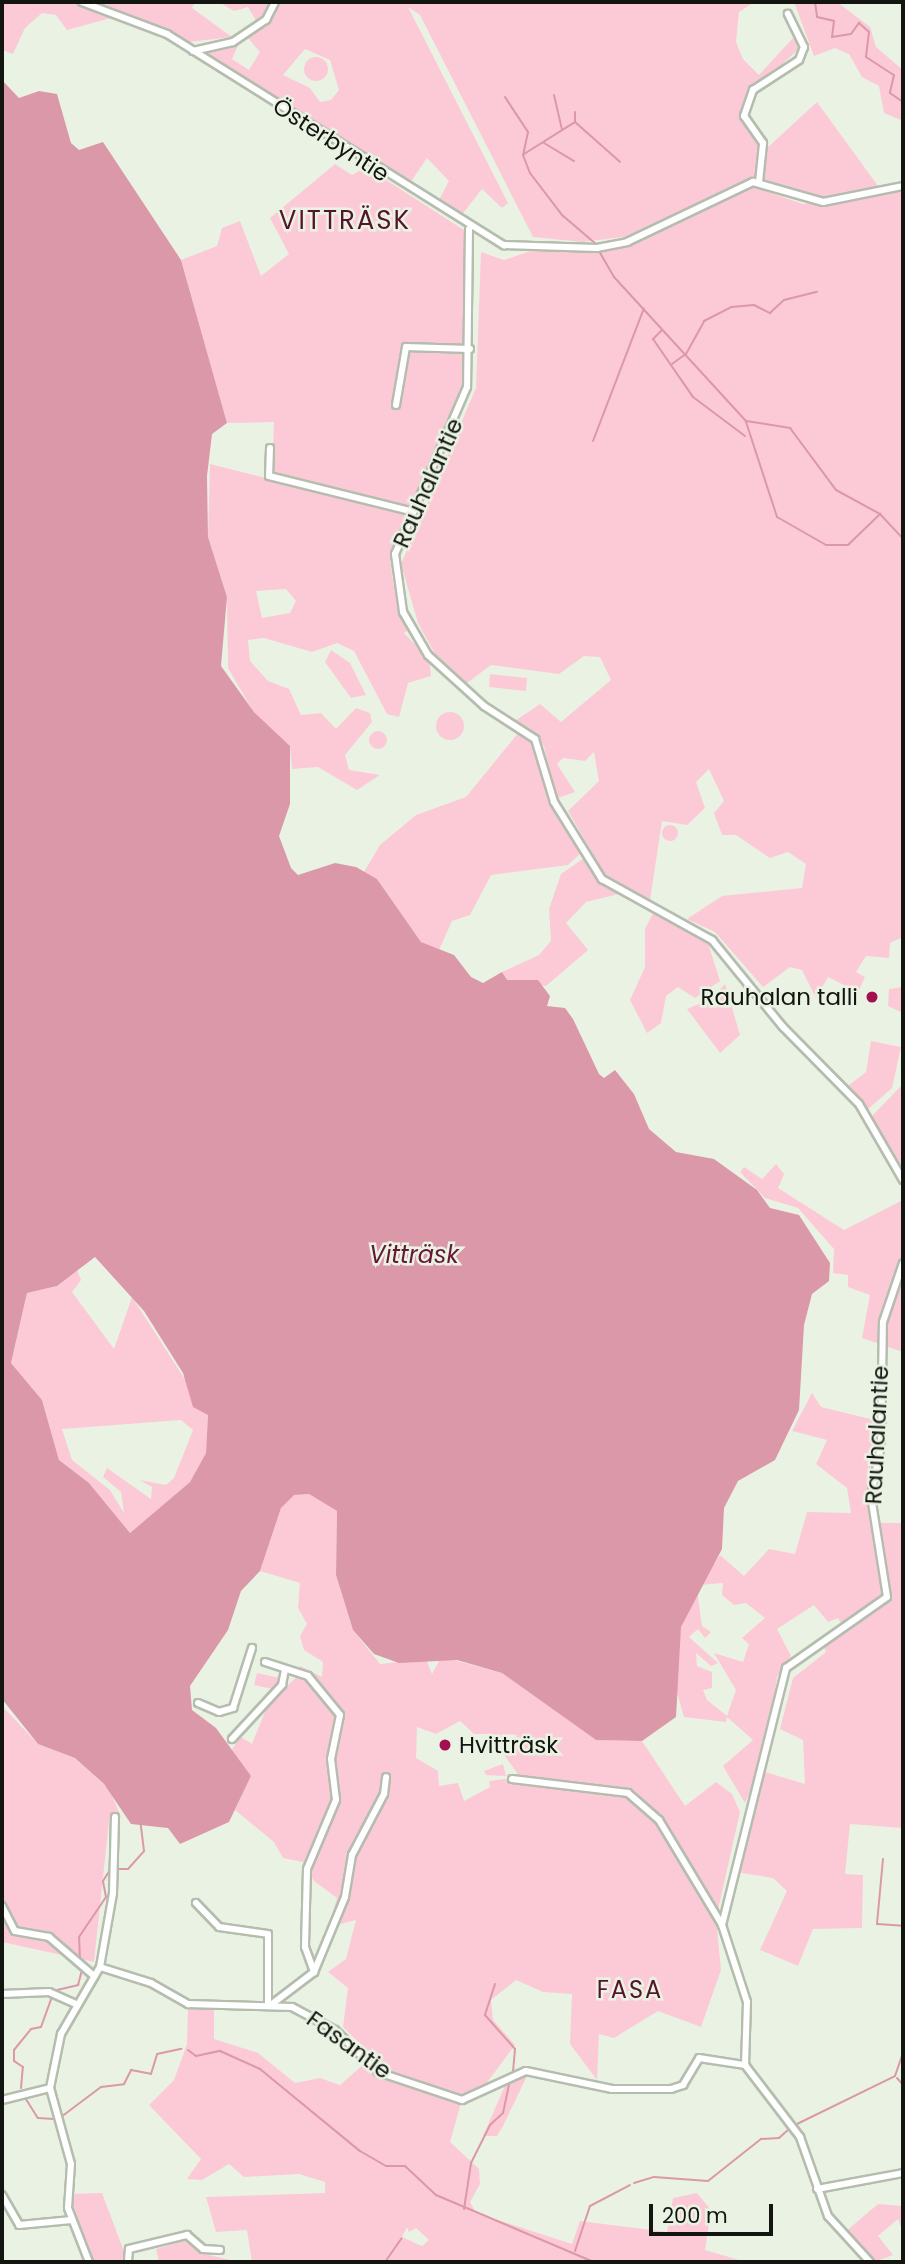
<!DOCTYPE html>
<meta charset="utf-8">
<style>
body{margin:0}
#map{position:relative;width:905px;height:2264px;overflow:hidden;background:#eaf3e3;font-family:Poppins,sans-serif}
div>[style]{position:absolute}
[style*='--x']{left:calc(var(--x)*1px);top:calc(var(--y)*1px);width:calc(var(--w)*1px);rotate:calc(var(--a)*1deg)}
.green>*{inset:0;background:#fccad6}
.round{border-radius:50%}
.water>*{inset:0;background:#db98a9}
.stream>*{height:2px;margin:-1px;padding:0 1px;transform-origin:1px;border-radius:1px;background:#db98a9}
.roads{filter:drop-shadow(2px 0 #b4bdae) drop-shadow(-2px 0 #b4bdae) drop-shadow(0 2px #b4bdae) drop-shadow(0 -2px #b4bdae)}
.minor>*{height:6px;margin:-3px;padding:0 3px;transform-origin:3px;border-radius:3px;background:#fff}
.dots>*{width:19px;height:19px;translate:-50% -50%;box-sizing:border-box;border:4px solid #eaf3e3;border-radius:50%}
span{translate:-50% -50%;white-space:nowrap;text-align:center;line-height:1.15;-webkit-text-stroke:5px #eaf3e3;paint-order:stroke}
.street-label{font-size:23px;color:#121510}
.poi-label{font-size:23px;color:#121510}
.right{translate:-100% -50%;text-align:right}
.left{translate:0 -50%;text-align:left}
.water-label{font-size:24px;color:#651735;font-style:italic}
.neighbourhood-label{font-size:24px;color:#56132c;letter-spacing:2px}
.quarter-label{font-size:26px;color:#56132c;letter-spacing:2px}
.frame{position:absolute;inset:0;border:4px solid #121510;pointer-events:none}
.scale{position:absolute;left:649px;top:2204px;width:124px;height:32px;box-sizing:border-box;border:4px solid #121510;border-top:0;padding-left:9px;font-size:21px;line-height:24px;white-space:nowrap;color:#121510;-webkit-text-stroke:5px #eaf3e3;paint-order:stroke}
</style>
<div id="map">
<div class="green">
<div style="clip-path:polygon(2px 2px,74px 2px,111px 18px,67px 30px,56px 15px,42px 13px,25px 28px,13px 54px,2px 50px)"></div>
<div style="clip-path:polygon(91px 2px,195px 2px,192px 8px,232px 37px,189px 42px)"></div>
<div style="clip-path:polygon(219px 2px,270px 2px,258px 24px,248px 7px,234px 11px)"></div>
<div style="clip-path:polygon(evenodd,279px 2px,777px 2px,753px 3px,739px 12px,736px 42px,743px 59px,759px 75px,793px 38px,801px 47px,744px 99px,743px 120px,761px 144px,755px 177px,624px 237px,582px 242px,533px 237px,420px 15px,408px 7px,508px 203px,502px 208px,482px 189px,460px 217px,437px 204px,449px 181px,427px 158px,408px 186px,202px 53px,240px 41px,232px 59px,249px 70px,260px 52px,247px 37px,265px 27px,279px 2px,305px 49px,330px 60px,339px 90px,331px 100px,320px 102px,310px 88px,283px 75px,305px 49px)"></div>
<div style="clip-path:polygon(794px 2px,837px 2px,870px 27px,876px 47px,903px 70px,903px 121px,884px 113px,879px 86px,862px 77px,849px 54px,835px 48px,814px 56px)"></div>
<div class="round" style="left:304px;top:57px;width:24px;height:24px"></div>
<div style="clip-path:polygon(817px 102px,878px 186px,826px 198px,763px 180px,767px 148px)"></div>
<div style="clip-path:polygon(335px 164px,352px 175px,366px 167px,467px 232px,463px 391px,413px 509px,272px 474px,274px 422px,227px 423px,181px 260px,217px 246px,222px 228px,240px 221px,261px 276px,289px 254px,270px 218px)"></div>
<div style="clip-path:polygon(754px 187px,803px 204px,901px 191px,903px 202px,903px 937px,890px 943px,889px 958px,866px 956px,856px 972px,865px 977px,858px 992px,828px 977px,816px 998px,802px 970px,790px 967px,763px 987px,715px 932px,687px 919px,722px 896px,802px 888px,806px 864px,788px 852px,770px 858px,736px 835px,722px 835px,714px 813px,724px 801px,709px 769px,696px 782px,705px 808px,687px 825px,662px 821px,650px 900px,608px 880px,568px 811px,599px 781px,594px 752px,585px 761px,563px 758px,557px 764px,575px 792px,555px 799px,544px 746px,515px 721px,540px 704px,561px 722px,611px 680px,600px 657px,584px 656px,559px 674px,491px 665px,467px 683px,435px 654px,418px 623px,401px 564px,476px 388px,481px 252px,504px 260px,542px 247px,611px 251px)"></div>
<div style="clip-path:polygon(evenodd,210px 464px,412px 514px,390px 559px,393px 582px,409px 630px,404px 633px,429px 659px,431px 676px,408px 683px,399px 717px,387px 714px,354px 651px,337px 643px,312px 652px,264px 638px,248px 640px,250px 661px,268px 681px,289px 689px,301px 715px,321px 713px,336px 729px,356px 708px,370px 713px,372px 722px,345px 755px,349px 770px,380px 775px,357px 790px,318px 767px,292px 769px,290px 746px,253px 711px,228px 668px,227px 597px,208px 537px,210px 464px,286px 589px,296px 601px,290px 613px,262px 618px,256px 591px,286px 589px)"></div>
<div style="clip-path:polygon(331px 650px,350px 663px,366px 695px,351px 698px,325px 662px)"></div>
<div style="clip-path:polygon(490px 674px,527px 678px,526px 691px,489px 687px)"></div>
<div class="round" style="left:436px;top:712px;width:28px;height:28px"></div>
<div class="round" style="left:369px;top:731px;width:18px;height:18px"></div>
<div style="clip-path:polygon(519px 732px,534px 740px,541px 774px,581px 853px,568px 865px,491px 875px,470px 915px,452px 921px,438px 952px,421px 942px,377px 879px,364px 872px,380px 845px,416px 815px,466px 797px)"></div>
<div class="round" style="left:662px;top:825px;width:16px;height:16px"></div>
<div style="clip-path:polygon(584px 858px,623px 893px,586px 902px,566px 923px,588px 950px,546px 986px,506px 980px,502px 972px,539px 955px,551px 941px,549px 909px,561px 874px)"></div>
<div style="clip-path:polygon(655px 909px,706px 937px,720px 981px,695px 998px,678px 987px,666px 996px,661px 1023px,647px 1033px,630px 1000px,645px 967px,645px 929px)"></div>
<div style="clip-path:polygon(725px 984px,740px 1035px,720px 1053px,687px 1009px,711px 999px)"></div>
<div style="clip-path:polygon(903px 987px,903px 1013px,888px 1006px,889px 989px)"></div>
<div style="clip-path:polygon(871px 1041px,901px 1047px,892px 1088px,866px 1111px,849px 1085px,866px 1072px)"></div>
<div style="clip-path:polygon(903px 1084px,903px 1170px,871px 1117px)"></div>
<div style="clip-path:polygon(776px 1164px,784px 1174px,778px 1188px,844px 1230px,903px 1200px,903px 1352px,862px 1338px,870px 1295px,848px 1287px,848px 1275px,833px 1273px,834px 1249px,798px 1208px,765px 1198px,740px 1172px,744px 1167px,762px 1179px)"></div>
<div style="clip-path:polygon(evenodd,77px 1270px,81px 1280px,72px 1292px,114px 1349px,132px 1297px,208px 1415px,206px 1453px,190px 1482px,130px 1533px,89px 1483px,59px 1460px,42px 1400px,11px 1363px,27px 1293px,57px 1286px,77px 1270px,181px 1420px,193px 1430px,174px 1478px,166px 1485px,139px 1480px,152px 1487px,151px 1499px,107px 1468px,103px 1477px,121px 1492px,124px 1513px,110px 1490px,72px 1460px,62px 1429px,181px 1420px)"></div>
<div style="clip-path:polygon(812px 1393px,821px 1407px,879px 1421px,871px 1496px,875px 1523px,903px 1523px,903px 1828px,850px 1824px,845px 1874px,863px 1875px,862px 1928px,813px 1929px,798px 1966px,760px 1950px,787px 1891px,773px 1878px,736px 1872px,749px 1810px,765px 1772px,805px 1784px,803px 1740px,780px 1729px,793px 1678px,826px 1652px,821px 1642px,843px 1626px,838px 1618px,828px 1622px,814px 1605px,777px 1629px,791px 1656px,777px 1677px,766px 1755px,745px 1803px,723px 1766px,753px 1740px,727px 1717px,726px 1722px,684px 1717px,673px 1679px,681px 1627px,697px 1590px,702px 1626px,711px 1632px,705px 1638px,698px 1629px,689px 1637px,718px 1663px,711px 1666px,696px 1653px,697px 1666px,712px 1672px,712px 1688px,703px 1690px,707px 1700px,727px 1716px,736px 1690px,714px 1653px,743px 1662px,749px 1644px,742px 1638px,765px 1618px,746px 1603px,734px 1605px,722px 1595px,723px 1583px,699px 1585px,720px 1555px,744px 1576px,769px 1549px,795px 1554px,807px 1512px,851px 1513px,847px 1488px,816px 1464px,827px 1440px,792px 1431px)"></div>
<div style="clip-path:polygon(evenodd,309px 1494px,337px 1511px,336px 1575px,353px 1630px,380px 1664px,426px 1659px,432px 1674px,440px 1659px,450px 1659px,502px 1673px,596px 1740px,642px 1741px,685px 1806px,716px 1782px,732px 1794px,740px 1812px,716px 1919px,721px 1970px,701px 2027px,658px 2011px,614px 2038px,599px 2034px,597px 2080px,570px 2044px,572px 1994px,543px 1992px,516px 1980px,491px 2000px,493px 2020px,515px 2045px,480px 2092px,462px 2096px,389px 2073px,343px 2027px,348px 1988px,328px 1972px,346px 1959px,356px 1920px,329px 1927px,337px 1898px,314px 1881px,303px 1862px,283px 1858px,274px 1842px,235px 1810px,251px 1776px,230px 1752px,241px 1737px,252px 1744px,269px 1702px,298px 1676px,300px 1666px,322px 1677px,323px 1662px,304px 1650px,300px 1636px,307px 1624px,298px 1608px,300px 1583px,260px 1571px,281px 1508px,293px 1495px,309px 1494px,460px 1721px,474px 1734px,491px 1734px,498px 1745px,508px 1734px,517px 1735px,512px 1753px,502px 1752px,520px 1777px,489px 1781px,490px 1787px,464px 1801px,458px 1783px,439px 1786px,438px 1771px,416px 1758px,417px 1727px,436px 1734px,460px 1721px)"></div>
<div style="clip-path:polygon(257px 1673px,280px 1678px,277px 1690px,254px 1685px)"></div>
<div style="clip-path:polygon(2px 1706px,38px 1744px,75px 1758px,94px 1775px,110px 1791px,121px 1817px,109px 1821px,94px 1962px,2px 1942px)"></div>
<div style="clip-path:polygon(503px 1764px,506px 1776px,486px 1775px,484px 1771px)"></div>
<div style="clip-path:polygon(evenodd,214px 2006px,214px 2039px,258px 2053px,295px 2083px,320px 2078px,340px 2085px,364px 2064px,394px 2082px,461px 2103px,450px 2142px,479px 2169px,480px 2184px,470px 2202px,476px 2213px,572px 2244px,580px 2221px,667px 2232px,673px 2198px,697px 2193px,711px 2210px,705px 2250px,746px 2262px,252px 2262px,247px 2230px,216px 2232px,206px 2197px,325px 2193px,325px 2182px,299px 2174px,244px 2177px,229px 2164px,202px 2180px,187px 2179px,201px 2159px,149px 2105px,174px 2080px,187px 2044px,188px 2007px,214px 2006px,407px 2227px,409px 2232px,416px 2228px,429px 2240px,422px 2246px,402px 2237px,407px 2227px)"></div>
<div style="clip-path:polygon(519px 2075px,527px 2076px,503px 2126px,497px 2136px,483px 2136px,507px 2081px)"></div>
<div style="clip-path:polygon(102px 2193px,128px 2262px,89px 2262px,72px 2220px,68px 2194px)"></div>
<div style="clip-path:polygon(878px 2204px,903px 2206px,903px 2233px,898px 2219px,878px 2236px,893px 2255px,874px 2262px,845px 2232px)"></div>
<div style="clip-path:polygon(187px 2240px,200px 2253px,239px 2262px,159px 2262px,156px 2249px)"></div>
</div>
<div class="water">
<div style="clip-path:polygon(evenodd,2px 80px,19px 98px,39px 91px,57px 94px,71px 143px,79px 150px,103px 142px,181px 260px,227px 423px,212px 434px,207px 476px,208px 537px,227px 597px,221px 666px,254px 712px,290px 746px,290px 804px,279px 836px,291px 868px,298px 875px,335px 863px,356px 867px,377px 879px,421px 942px,454px 955px,471px 977px,483px 983px,502px 972px,507px 980px,538px 980px,550px 996px,547px 1006px,565px 1008px,573px 1019px,599px 1074px,604px 1078px,615px 1070px,634px 1094px,649px 1129px,676px 1152px,714px 1159px,757px 1190px,770px 1208px,799px 1215px,830px 1263px,829px 1281px,812px 1294px,804px 1325px,799px 1410px,775px 1460px,738px 1481px,724px 1508px,722px 1549px,681px 1627px,676px 1717px,642px 1741px,596px 1740px,502px 1673px,457px 1660px,399px 1663px,374px 1654px,353px 1630px,336px 1575px,337px 1511px,309px 1494px,294px 1495px,281px 1508px,260px 1571px,241px 1591px,228px 1630px,190px 1686px,192px 1710px,216px 1728px,251px 1776px,229px 1822px,180px 1844px,168px 1828px,131px 1824px,104px 1784px,75px 1758px,38px 1744px,2px 1699px,2px 80px,95px 1257px,144px 1311px,183px 1373px,193px 1407px,208px 1415px,206px 1453px,190px 1482px,130px 1533px,89px 1483px,59px 1460px,42px 1400px,11px 1363px,27px 1293px,57px 1286px,95px 1257px)"></div>
</div>
<div class="stream">
<div style="--x:815;--y:2;--w:15;--a:82"></div>
<div style="--x:817;--y:17;--w:17;--a:13"></div>
<div style="--x:834;--y:21;--w:16;--a:97"></div>
<div style="--x:832;--y:37;--w:19;--a:-9"></div>
<div style="--x:851;--y:34;--w:14;--a:-54"></div>
<div style="--x:859;--y:23;--w:13;--a:42"></div>
<div style="--x:869;--y:32;--w:25;--a:97"></div>
<div style="--x:866;--y:57;--w:33;--a:33"></div>
<div style="--x:894;--y:75;--w:18;--a:103"></div>
<div style="--x:890;--y:93;--w:16;--a:35"></div>
<div style="--x:554;--y:95;--w:35;--a:77"></div>
<div style="--x:505;--y:97;--w:42;--a:56.7"></div>
<div style="--x:528;--y:132;--w:24;--a:102"></div>
<div style="--x:523;--y:155;--w:19;--a:69"></div>
<div style="--x:530;--y:173;--w:53;--a:52.7"></div>
<div style="--x:562;--y:215;--w:45;--a:40.5"></div>
<div style="--x:575;--y:112;--w:9;--a:90"></div>
<div style="--x:544;--y:143;--w:35;--a:31"></div>
<div style="--x:524;--y:154;--w:60;--a:-32.1"></div>
<div style="--x:575;--y:122;--w:60;--a:41.6"></div>
<div style="--x:599;--y:251;--w:30;--a:60"></div>
<div style="--x:614;--y:277;--w:195;--a:47.5"></div>
<div style="--x:746;--y:421;--w:45;--a:9"></div>
<div style="--x:790;--y:428;--w:77;--a:53.4"></div>
<div style="--x:836;--y:490;--w:50;--a:28.6"></div>
<div style="--x:880;--y:514;--w:34;--a:47"></div>
<div style="--x:662;--y:330;--w:13;--a:135"></div>
<div style="--x:653;--y:339;--w:70;--a:55.4"></div>
<div style="--x:693;--y:397;--w:65;--a:36.9"></div>
<div style="--x:672;--y:364;--w:17;--a:-36"></div>
<div style="--x:686;--y:354;--w:38;--a:-61"></div>
<div style="--x:704;--y:321;--w:30;--a:-27"></div>
<div style="--x:731;--y:307;--w:23;--a:-5"></div>
<div style="--x:754;--y:305;--w:18;--a:27"></div>
<div style="--x:770;--y:313;--w:19;--a:-43"></div>
<div style="--x:784;--y:300;--w:34;--a:-14"></div>
<div style="--x:746;--y:422;--w:100;--a:71.9"></div>
<div style="--x:777;--y:517;--w:56;--a:29.7"></div>
<div style="--x:826;--y:545;--w:22;--a:0"></div>
<div style="--x:848;--y:545;--w:45;--a:-44.1"></div>
<div style="--x:593;--y:441;--w:142;--a:-69"></div>
<div style="--x:883;--y:1859;--w:65;--a:95.3"></div>
<div style="--x:877;--y:1924;--w:26;--a:4"></div>
<div style="--x:116;--y:1869;--w:12;--a:0"></div>
<div style="--x:128;--y:1869;--w:24;--a:-48"></div>
<div style="--x:144;--y:1851;--w:26;--a:-97"></div>
<div style="--x:80;--y:1962;--w:25;--a:-92"></div>
<div style="--x:79;--y:1937;--w:48;--a:-56"></div>
<div style="--x:106;--y:1897;--w:16;--a:-101"></div>
<div style="--x:103;--y:1881;--w:13;--a:-58"></div>
<div style="--x:495;--y:1984;--w:33;--a:108"></div>
<div style="--x:485;--y:2015;--w:45;--a:48.6"></div>
<div style="--x:515;--y:2049;--w:23;--a:95"></div>
<div style="--x:57;--y:1990;--w:22;--a:-13"></div>
<div style="--x:78;--y:1985;--w:16;--a:-75"></div>
<div style="--x:188;--y:2050;--w:10;--a:37"></div>
<div style="--x:196;--y:2056;--w:25;--a:-12"></div>
<div style="--x:220;--y:2051;--w:44;--a:24.2"></div>
<div style="--x:260;--y:2069;--w:129;--a:39.4"></div>
<div style="--x:360;--y:2151;--w:30;--a:30"></div>
<div style="--x:386;--y:2166;--w:19;--a:0"></div>
<div style="--x:405;--y:2166;--w:42;--a:43.1"></div>
<div style="--x:436;--y:2195;--w:172;--a:23"></div>
<div style="--x:897;--y:2078;--w:9;--a:49"></div>
<div style="--x:21;--y:2088;--w:21;--a:-85"></div>
<div style="--x:23;--y:2067;--w:11;--a:-146"></div>
<div style="--x:14;--y:2061;--w:11;--a:-90"></div>
<div style="--x:14;--y:2050;--w:27;--a:-51"></div>
<div style="--x:31;--y:2029;--w:10;--a:-11"></div>
<div style="--x:41;--y:2027;--w:32;--a:-70"></div>
<div style="--x:24;--y:2096;--w:26;--a:58"></div>
<div style="--x:38;--y:2118;--w:16;--a:4"></div>
<div style="--x:61;--y:2117;--w:50;--a:-36.9"></div>
<div style="--x:101;--y:2087;--w:23;--a:-7"></div>
<div style="--x:124;--y:2084;--w:16;--a:-63"></div>
<div style="--x:131;--y:2070;--w:20;--a:11"></div>
<div style="--x:151;--y:2074;--w:21;--a:-73"></div>
<div style="--x:157;--y:2054;--w:25;--a:-12"></div>
<div style="--x:797;--y:2124;--w:109;--a:-26.1"></div>
<div style="--x:895;--y:2076;--w:24;--a:-71"></div>
<div style="--x:634;--y:2183;--w:21;--a:-17"></div>
<div style="--x:654;--y:2177;--w:54;--a:4.2"></div>
<div style="--x:708;--y:2181;--w:68;--a:-38.4"></div>
<div style="--x:761;--y:2139;--w:18;--a:-3"></div>
<div style="--x:779;--y:2138;--w:15;--a:-42"></div>
<div style="--x:464;--y:2209;--w:47;--a:-81.3"></div>
<div style="--x:471;--y:2163;--w:42;--a:-63.4"></div>
<div style="--x:490;--y:2125;--w:18;--a:-43"></div>
<div style="--x:503;--y:2113;--w:33;--a:-78"></div>
<div style="--x:575;--y:2251;--w:47;--a:-71.6"></div>
<div style="--x:590;--y:2206;--w:45;--a:-27.7"></div>
<div style="--x:385;--y:2262;--w:29;--a:-55"></div>
</div>
<div class="roads">
<div class="minor">
<div style="--x:82;--y:2;--w:91;--a:20.6"></div>
<div style="--x:167;--y:34;--w:398;--a:32.1"></div>
<div style="--x:504;--y:245;--w:93;--a:1.8"></div>
<div style="--x:597;--y:248;--w:31;--a:-11"></div>
<div style="--x:627;--y:242;--w:140;--a:-25.5"></div>
<div style="--x:753;--y:182;--w:73;--a:15.9"></div>
<div style="--x:823;--y:202;--w:82;--a:-11.3"></div>
<div style="--x:193;--y:51;--w:41;--a:-12.7"></div>
<div style="--x:233;--y:42;--w:40;--a:-34"></div>
<div style="--x:266;--y:20;--w:20;--a:-63"></div>
<div style="--x:759;--y:182;--w:39;--a:-84"></div>
<div style="--x:763;--y:143;--w:33;--a:-125"></div>
<div style="--x:744;--y:116;--w:28;--a:-71"></div>
<div style="--x:753;--y:90;--w:55;--a:-33.1"></div>
<div style="--x:799;--y:60;--w:14;--a:-69"></div>
<div style="--x:804;--y:47;--w:37;--a:-116"></div>
<div style="--x:469;--y:229;--w:158;--a:90.7"></div>
<div style="--x:467;--y:387;--w:182;--a:113.3"></div>
<div style="--x:395;--y:554;--w:59;--a:82.1"></div>
<div style="--x:403;--y:612;--w:50;--a:59.8"></div>
<div style="--x:428;--y:655;--w:76;--a:42.3"></div>
<div style="--x:484;--y:706;--w:61;--a:32.9"></div>
<div style="--x:535;--y:739;--w:66;--a:73.2"></div>
<div style="--x:554;--y:802;--w:91;--a:58.1"></div>
<div style="--x:602;--y:879;--w:126;--a:29"></div>
<div style="--x:712;--y:940;--w:112;--a:50.8"></div>
<div style="--x:783;--y:1027;--w:108;--a:45.4"></div>
<div style="--x:859;--y:1104;--w:88;--a:59.9"></div>
<div style="--x:396;--y:405;--w:59;--a:-80.2"></div>
<div style="--x:406;--y:347;--w:64;--a:1.8"></div>
<div style="--x:270;--y:448;--w:28;--a:92"></div>
<div style="--x:269;--y:476;--w:149;--a:13.9"></div>
<div style="--x:265;--y:1662;--w:45;--a:18"></div>
<div style="--x:308;--y:1676;--w:50;--a:50.6"></div>
<div style="--x:340;--y:1715;--w:45;--a:101.6"></div>
<div style="--x:331;--y:1759;--w:41;--a:83"></div>
<div style="--x:336;--y:1800;--w:75;--a:112.8"></div>
<div style="--x:307;--y:1869;--w:78;--a:91.5"></div>
<div style="--x:305;--y:1947;--w:27;--a:70"></div>
<div style="--x:314;--y:1972;--w:53;--a:142.7"></div>
<div style="--x:198;--y:1703;--w:23;--a:23"></div>
<div style="--x:219;--y:1712;--w:15;--a:-16"></div>
<div style="--x:233;--y:1708;--w:63;--a:-72.4"></div>
<div style="--x:232;--y:1739;--w:74;--a:-47.2"></div>
<div style="--x:282;--y:1685;--w:15;--a:-79"></div>
<div style="--x:512;--y:1779;--w:117;--a:6.9"></div>
<div style="--x:628;--y:1793;--w:41;--a:41.1"></div>
<div style="--x:659;--y:1820;--w:122;--a:59"></div>
<div style="--x:722;--y:1925;--w:81;--a:72"></div>
<div style="--x:747;--y:2002;--w:63;--a:91.8"></div>
<div style="--x:745;--y:2065;--w:91;--a:52.6"></div>
<div style="--x:800;--y:2137;--w:84;--a:70.5"></div>
<div style="--x:828;--y:2216;--w:62;--a:47.6"></div>
<div style="--x:196;--y:1903;--w:33;--a:46"></div>
<div style="--x:219;--y:1927;--w:49;--a:8.1"></div>
<div style="--x:268;--y:1934;--w:70;--a:90"></div>
<div style="--x:2;--y:1906;--w:28;--a:63"></div>
<div style="--x:15;--y:1931;--w:35;--a:10"></div>
<div style="--x:49;--y:1937;--w:60;--a:40.9"></div>
<div style="--x:722;--y:1925;--w:265;--a:-76"></div>
<div style="--x:786;--y:1668;--w:123;--a:-35.1"></div>
<div style="--x:887;--y:1597;--w:102;--a:-99"></div>
<div style="--x:871;--y:1496;--w:52;--a:-78.9"></div>
<div style="--x:881;--y:1445;--w:123;--a:-89.1"></div>
<div style="--x:883;--y:1322;--w:62;--a:-71.3"></div>
<div style="--x:100;--y:1967;--w:53;--a:17.4"></div>
<div style="--x:151;--y:1983;--w:43;--a:29.6"></div>
<div style="--x:188;--y:2004;--w:104;--a:1.7"></div>
<div style="--x:292;--y:2007;--w:49;--a:28.1"></div>
<div style="--x:335;--y:2030;--w:60;--a:44.3"></div>
<div style="--x:378;--y:2072;--w:89;--a:18.4"></div>
<div style="--x:462;--y:2100;--w:70;--a:-24.4"></div>
<div style="--x:526;--y:2071;--w:88;--a:11.8"></div>
<div style="--x:612;--y:2089;--w:59;--a:0"></div>
<div style="--x:671;--y:2089;--w:13;--a:-18"></div>
<div style="--x:683;--y:2085;--w:31;--a:-59"></div>
<div style="--x:699;--y:2058;--w:47;--a:8.7"></div>
<div style="--x:100;--y:1967;--w:75;--a:-80"></div>
<div style="--x:113;--y:1893;--w:76;--a:-88.5"></div>
<div style="--x:314;--y:1972;--w:81;--a:-67.5"></div>
<div style="--x:345;--y:1897;--w:43;--a:-80.5"></div>
<div style="--x:352;--y:1855;--w:69;--a:-62.3"></div>
<div style="--x:384;--y:1794;--w:17;--a:-83"></div>
<div style="--x:2;--y:1994;--w:47;--a:-2.4"></div>
<div style="--x:49;--y:1992;--w:30;--a:24"></div>
<div style="--x:2;--y:2100;--w:49;--a:-14"></div>
<div style="--x:817;--y:2189;--w:87;--a:-10.5"></div>
<div style="--x:2;--y:2195;--w:34;--a:60"></div>
<div style="--x:19;--y:2225;--w:53;--a:-5.4"></div>
<div style="--x:89;--y:2262;--w:58;--a:-111.3"></div>
<div style="--x:68;--y:2208;--w:44;--a:-86.1"></div>
<div style="--x:71;--y:2164;--w:79;--a:-105.4"></div>
<div style="--x:50;--y:2088;--w:55;--a:-78.5"></div>
<div style="--x:61;--y:2034;--w:78;--a:-59.8"></div>
<div style="--x:128;--y:2262;--w:13;--a:-86"></div>
<div style="--x:129;--y:2249;--w:60;--a:-13.6"></div>
<div style="--x:187;--y:2235;--w:21;--a:41"></div>
<div style="--x:203;--y:2249;--w:17;--a:3"></div>
</div>
</div>
<div class="dots">
<div style="left:872px;top:997px;background:#a31052"></div>
<div style="left:445px;top:1745px;background:#a31052"></div>
</div>
<div class="street-label">
<span style="left:331px;top:140px;rotate:33deg">Österbyntie</span>
<span style="left:428px;top:483px;rotate:-66deg">Rauhalantie</span>
<span style="left:877px;top:1435px;rotate:-87deg">Rauhalantie</span>
<span style="left:349px;top:2045px;rotate:36deg">Fasantie</span>
</div>
<div class="poi-label">
<span class="right" style="left:858px;top:997px">Rauhalan talli</span>
<span class="left" style="left:459px;top:1745px">Hvitträsk</span>
</div>
<div class="water-label">
<span style="left:414px;top:1255px">Vitträsk</span>
</div>
<div class="neighbourhood-label">
<span style="left:630px;top:1990px">FASA</span>
</div>
<div class="quarter-label">
<span style="left:345px;top:221px">VITTRÄSK</span>
</div>
<div class="frame"></div>
<div class="scale">200 m</div>
</div>
